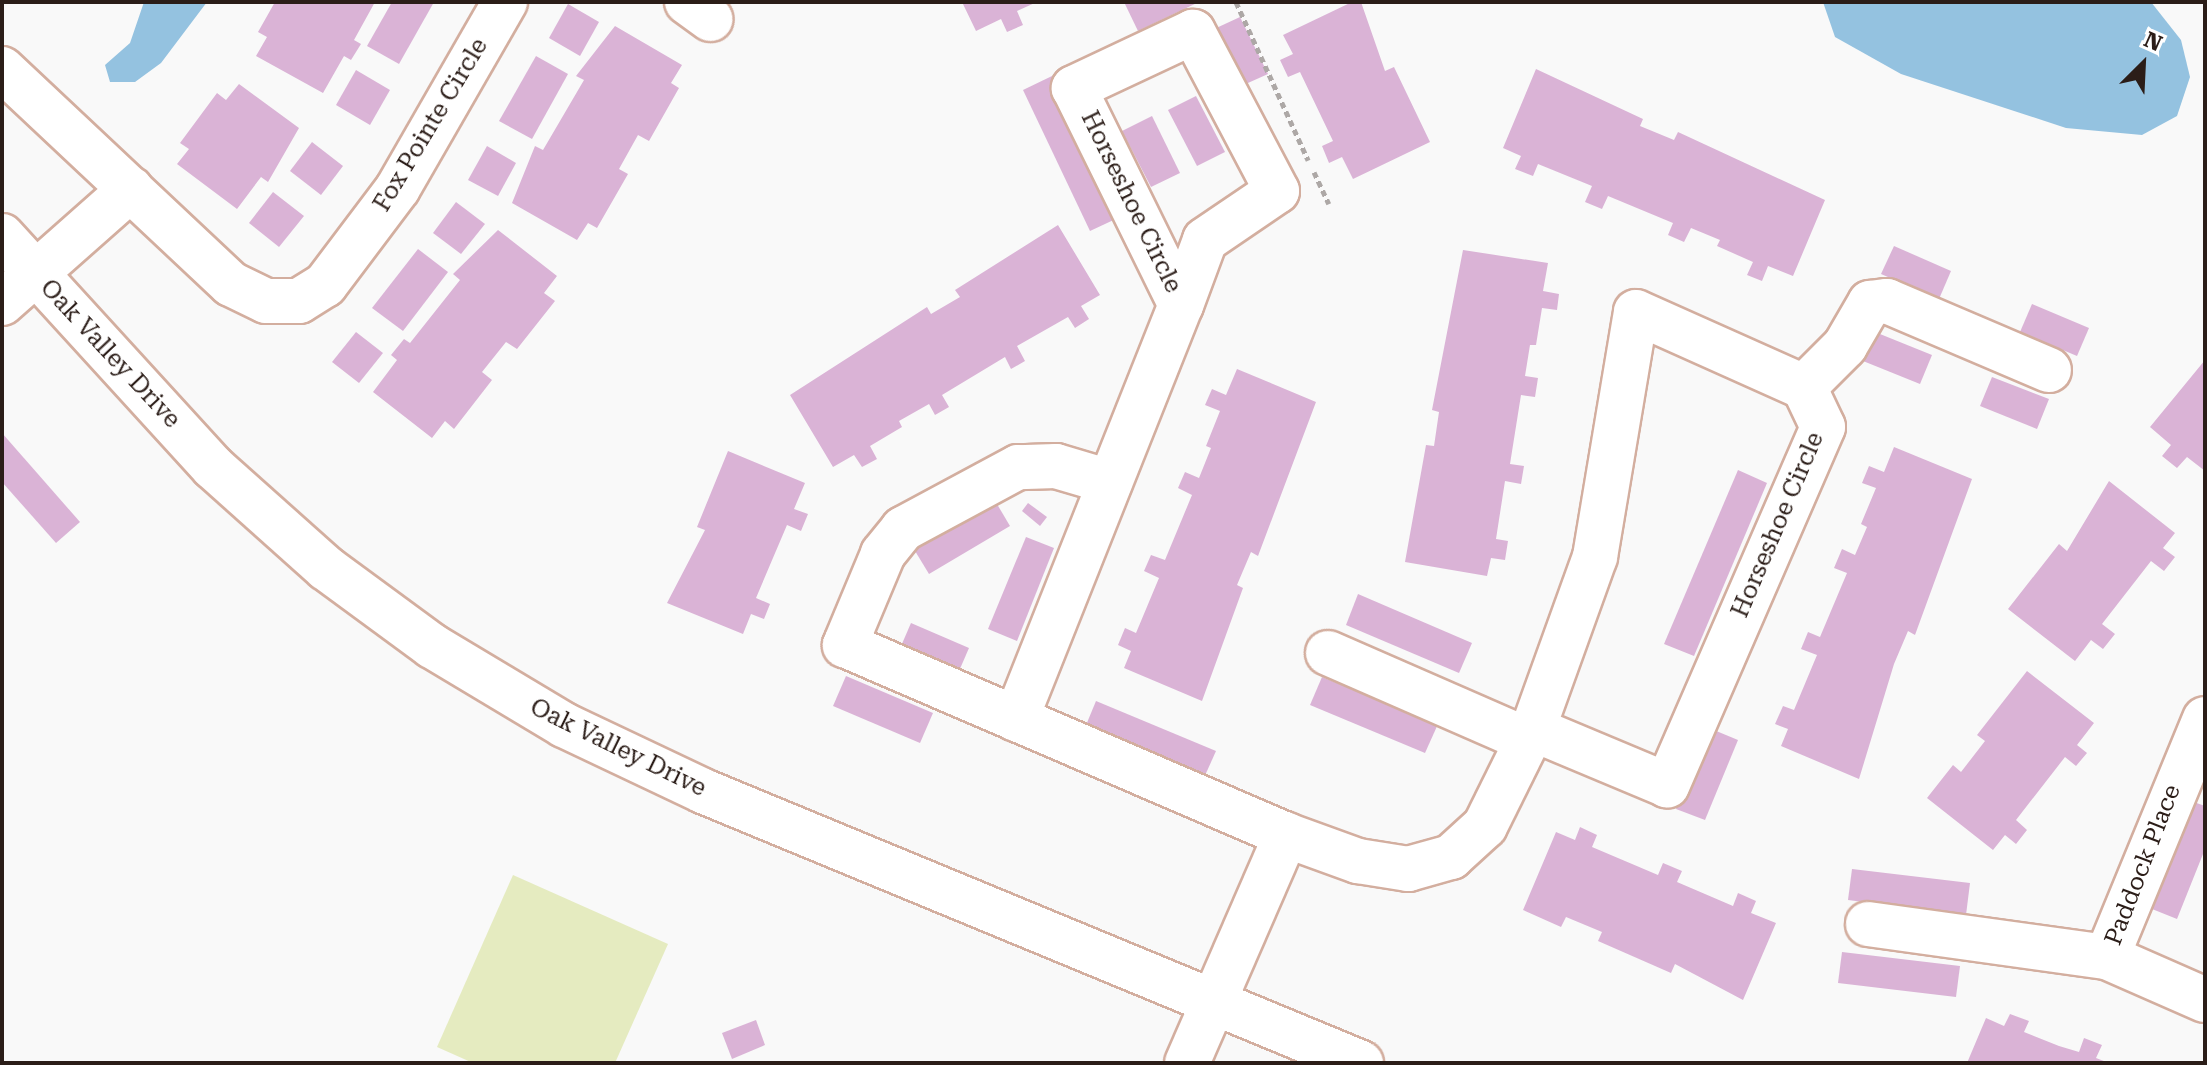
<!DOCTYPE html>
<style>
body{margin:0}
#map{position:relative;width:2207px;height:1065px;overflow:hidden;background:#f9f9f9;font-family:"Roboto Serif",serif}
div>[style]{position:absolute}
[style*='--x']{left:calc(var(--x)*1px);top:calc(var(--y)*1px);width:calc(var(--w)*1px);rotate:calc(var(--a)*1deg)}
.green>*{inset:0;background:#e5ebc0}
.water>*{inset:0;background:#94c2e0}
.building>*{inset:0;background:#dab3d6}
.path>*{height:5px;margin-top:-2.5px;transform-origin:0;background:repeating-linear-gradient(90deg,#ada8a6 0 6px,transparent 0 10px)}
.roads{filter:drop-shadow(2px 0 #d3ae9f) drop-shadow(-2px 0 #d3ae9f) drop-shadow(0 2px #d3ae9f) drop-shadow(0 -2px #d3ae9f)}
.minor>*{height:44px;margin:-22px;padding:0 22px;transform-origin:22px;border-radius:22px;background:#fff}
span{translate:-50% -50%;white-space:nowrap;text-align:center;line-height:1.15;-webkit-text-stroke:7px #fff;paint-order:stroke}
.street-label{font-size:24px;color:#2b1d18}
.frame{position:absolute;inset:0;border:4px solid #2b1d18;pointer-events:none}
.north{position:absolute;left:2103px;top:24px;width:80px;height:80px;-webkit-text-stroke:6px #fff;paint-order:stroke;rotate:24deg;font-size:22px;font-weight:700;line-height:32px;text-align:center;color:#2b1d18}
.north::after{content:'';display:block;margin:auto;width:28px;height:36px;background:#2b1d18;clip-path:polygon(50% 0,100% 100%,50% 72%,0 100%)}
</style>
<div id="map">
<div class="green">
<div style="clip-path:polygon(513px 875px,668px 944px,615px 1063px,473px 1063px,437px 1047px)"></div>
</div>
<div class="water">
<div style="clip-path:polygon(144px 2px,207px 2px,161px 63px,135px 82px,110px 82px,105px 65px,130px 43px)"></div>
<div style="clip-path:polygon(1823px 2px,2151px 2px,2181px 40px,2190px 77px,2177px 116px,2142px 135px,2066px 128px,1901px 74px,1835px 37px)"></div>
</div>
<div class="building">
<div style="clip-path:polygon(275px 2px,375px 2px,354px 40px,361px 44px,351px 60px,344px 56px,323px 93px,256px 56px,267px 37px,258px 32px)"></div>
<div style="clip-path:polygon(392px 2px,434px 2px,399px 64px,367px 46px)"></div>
<div style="clip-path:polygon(962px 2px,1037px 2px,1017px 11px,1023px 25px,1007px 32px,1001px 19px,976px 31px)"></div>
<div style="clip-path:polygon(1124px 2px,1199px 2px,1138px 31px)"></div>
<div style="clip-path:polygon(1352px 2px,1361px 2px,1385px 71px,1394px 67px,1430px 142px,1353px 179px,1342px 157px,1329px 163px,1322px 146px,1333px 141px,1300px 72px,1288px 77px,1280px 60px,1293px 54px,1283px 35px)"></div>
<div style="clip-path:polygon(568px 4px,599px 22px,580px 56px,549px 38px)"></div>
<div style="clip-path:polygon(1240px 17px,1268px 74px,1239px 87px,1212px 30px)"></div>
<div style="clip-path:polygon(615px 26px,682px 65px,671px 83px,679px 88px,649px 141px,638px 135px,619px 169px,628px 174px,597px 228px,588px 223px,577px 240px,512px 203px,535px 146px,543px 150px,584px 80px,576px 76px)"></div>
<div style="clip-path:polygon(536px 56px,568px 74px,532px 139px,499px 121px)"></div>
<div style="clip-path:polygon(1536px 69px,1643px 119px,1640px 126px,1674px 140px,1678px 132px,1825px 200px,1793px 276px,1768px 266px,1762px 281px,1747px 275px,1753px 262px,1717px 246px,1720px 240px,1691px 228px,1684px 242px,1668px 235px,1673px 223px,1608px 196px,1602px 209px,1585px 202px,1592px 186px,1538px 164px,1533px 176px,1515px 169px,1521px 156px,1503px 148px)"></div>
<div style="clip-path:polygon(356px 70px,390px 90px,370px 125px,336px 105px)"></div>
<div style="clip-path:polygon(1052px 76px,1120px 217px,1090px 231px,1023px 90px)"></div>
<div style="clip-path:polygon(239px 84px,299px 128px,268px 182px,261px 177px,237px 209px,177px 164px,189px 149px,180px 143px,217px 93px,226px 100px)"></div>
<div style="clip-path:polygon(1196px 96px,1225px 152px,1197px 166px,1168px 110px)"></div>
<div style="clip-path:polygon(1152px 116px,1180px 173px,1151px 187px,1122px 131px)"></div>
<div style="clip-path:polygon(312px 142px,343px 166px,321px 195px,290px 171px)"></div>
<div style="clip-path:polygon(487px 146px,516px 163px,498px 196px,468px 180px)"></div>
<div style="clip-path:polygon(273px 192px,304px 216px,279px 247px,249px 223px)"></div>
<div style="clip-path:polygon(456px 202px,485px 224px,461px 254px,433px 233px)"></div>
<div style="clip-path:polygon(1058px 225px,1100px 295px,1081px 306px,1089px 319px,1075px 328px,1068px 317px,1017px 346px,1025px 361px,1011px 369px,1005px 357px,942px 395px,949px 407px,935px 415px,929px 404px,899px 421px,902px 427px,870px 446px,877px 459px,862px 467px,854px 455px,833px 467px,790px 395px,927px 307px,931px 314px,960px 297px,955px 290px)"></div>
<div style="clip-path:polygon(498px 230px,557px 276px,544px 293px,555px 301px,517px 349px,506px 342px,482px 372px,492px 380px,454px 429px,445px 421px,432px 438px,373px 392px,397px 360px,391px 355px,404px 339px,410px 343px,460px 280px,453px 274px)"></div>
<div style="clip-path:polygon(1894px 246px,1951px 271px,1939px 299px,1881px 274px)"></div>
<div style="clip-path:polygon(418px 249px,448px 272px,403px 331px,372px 308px)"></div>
<div style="clip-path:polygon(1463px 250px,1548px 263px,1543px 291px,1559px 294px,1557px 310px,1542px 308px,1536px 345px,1530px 345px,1525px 376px,1538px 378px,1535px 397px,1521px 395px,1510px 464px,1524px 466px,1521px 484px,1505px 481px,1496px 539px,1508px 541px,1505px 560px,1491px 558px,1487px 576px,1405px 562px,1426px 445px,1434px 446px,1439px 412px,1432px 410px)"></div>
<div style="clip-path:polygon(2032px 304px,2089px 328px,2077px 356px,2020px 332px)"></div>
<div style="clip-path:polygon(356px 332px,383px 353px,359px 383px,332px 362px)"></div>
<div style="clip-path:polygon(1875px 332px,1932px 355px,1920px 384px,1863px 361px)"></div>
<div style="clip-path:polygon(2205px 360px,2205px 471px,2187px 457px,2177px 468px,2162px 456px,2171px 445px,2150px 427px)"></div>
<div style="clip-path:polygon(1237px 369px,1316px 402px,1258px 556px,1251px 552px,1237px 585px,1243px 588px,1202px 701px,1124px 668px,1131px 651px,1118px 645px,1125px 628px,1136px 633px,1159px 578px,1144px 571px,1151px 555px,1165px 560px,1192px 495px,1178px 488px,1185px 472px,1199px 478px,1211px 448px,1206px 446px,1220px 411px,1205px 405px,1212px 389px,1226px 395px)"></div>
<div style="clip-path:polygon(1992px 377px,2049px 399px,2037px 429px,1980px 406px)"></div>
<div style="clip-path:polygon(2px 433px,80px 522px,56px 543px,2px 482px)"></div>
<div style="clip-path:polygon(1894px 447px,1972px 479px,1915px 635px,1908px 631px,1894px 664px,1859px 779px,1781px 746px,1788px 729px,1775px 724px,1783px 706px,1794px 710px,1817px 655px,1801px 649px,1808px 632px,1820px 637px,1847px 573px,1834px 568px,1842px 549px,1855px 555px,1867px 527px,1861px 524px,1876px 488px,1862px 483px,1869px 466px,1884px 472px)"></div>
<div style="clip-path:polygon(728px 451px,805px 483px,794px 509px,808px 514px,801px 531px,787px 525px,756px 598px,770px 604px,764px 619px,751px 614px,743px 634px,667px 603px,705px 530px,697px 527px)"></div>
<div style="clip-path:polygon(1738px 470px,1767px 483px,1694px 656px,1664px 644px)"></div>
<div style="clip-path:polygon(2109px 481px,2175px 533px,2163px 548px,2175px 557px,2164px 571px,2151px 561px,2102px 624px,2115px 634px,2103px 649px,2091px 640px,2075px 661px,2008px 609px,2059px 544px,2067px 551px)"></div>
<div style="clip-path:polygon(994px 499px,1010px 526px,929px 574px,912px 546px)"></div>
<div style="clip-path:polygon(1028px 503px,1047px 517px,1040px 526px,1022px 511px)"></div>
<div style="clip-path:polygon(1026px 537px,1054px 548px,1017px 641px,988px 629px)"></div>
<div style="clip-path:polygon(1358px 594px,1472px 643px,1459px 673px,1346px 625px)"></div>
<div style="clip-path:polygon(911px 623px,969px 648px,956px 678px,898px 653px)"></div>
<div style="clip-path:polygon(2027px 671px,2094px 723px,2077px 745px,2087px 753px,2076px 766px,2065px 757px,2016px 820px,2027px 830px,2016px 844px,2005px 835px,1993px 850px,1927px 798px,1953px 765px,1961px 772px,1985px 741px,1977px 735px)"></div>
<div style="clip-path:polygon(846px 676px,933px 713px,920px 743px,833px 706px)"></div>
<div style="clip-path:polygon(1322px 677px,1438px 724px,1425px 753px,1310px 705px)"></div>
<div style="clip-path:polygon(1096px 701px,1216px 751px,1203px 780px,1084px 730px)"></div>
<div style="clip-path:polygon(1709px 728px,1738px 740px,1705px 820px,1676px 809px)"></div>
<div style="clip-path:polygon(2191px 801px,2205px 806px,2205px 849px,2177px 919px,2147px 907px)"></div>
<div style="clip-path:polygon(1580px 827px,1597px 835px,1592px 847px,1658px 875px,1663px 863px,1682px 871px,1677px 882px,1733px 906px,1738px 893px,1756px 901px,1751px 913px,1776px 923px,1743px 1000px,1675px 964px,1671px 973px,1598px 941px,1602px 932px,1566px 917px,1561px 927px,1523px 910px,1556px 832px,1575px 840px)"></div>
<div style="clip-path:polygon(1852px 869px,1970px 883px,1966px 915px,1848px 900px)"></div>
<div style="clip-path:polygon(1842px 952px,1960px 966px,1956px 997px,1838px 983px)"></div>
<div style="clip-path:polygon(2010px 1014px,2029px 1021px,2024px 1032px,2059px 1046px,2079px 1052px,2084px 1038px,2102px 1045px,2096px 1058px,2109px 1063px,1967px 1063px,1986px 1018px,2004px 1026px)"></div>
<div style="clip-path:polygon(756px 1020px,765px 1045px,732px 1059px,722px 1033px)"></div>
</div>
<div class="path">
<div style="--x:1236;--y:2;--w:174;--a:65.5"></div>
<div style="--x:1314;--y:172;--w:35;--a:65"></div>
</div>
<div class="roads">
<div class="minor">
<div style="--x:687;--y:2;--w:29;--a:36"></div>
<div style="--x:2;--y:69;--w:314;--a:43.2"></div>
<div style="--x:231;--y:284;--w:39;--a:26"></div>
<div style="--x:266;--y:301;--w:33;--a:0"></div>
<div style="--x:299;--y:301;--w:31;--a:-32"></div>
<div style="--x:325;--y:285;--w:121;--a:-53"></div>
<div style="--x:398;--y:188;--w:215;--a:-60.1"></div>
<div style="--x:2;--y:236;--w:313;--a:47.6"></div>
<div style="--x:213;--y:467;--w:152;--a:41.8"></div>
<div style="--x:326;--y:568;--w:132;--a:36.3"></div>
<div style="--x:432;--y:646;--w:154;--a:30.9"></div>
<div style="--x:564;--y:725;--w:154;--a:25.4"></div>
<div style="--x:703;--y:791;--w:712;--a:22.46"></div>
<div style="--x:2;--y:303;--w:172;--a:-41.5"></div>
<div style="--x:1804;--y:387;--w:58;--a:-45"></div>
<div style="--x:1845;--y:346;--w:50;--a:-59.8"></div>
<div style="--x:1870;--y:303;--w:17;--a:-7"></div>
<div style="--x:1887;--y:301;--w:176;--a:23.1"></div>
<div style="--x:1110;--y:482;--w:56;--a:-163.5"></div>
<div style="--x:1056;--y:466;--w:38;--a:178"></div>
<div style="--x:1018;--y:467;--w:131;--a:151.7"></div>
<div style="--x:903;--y:529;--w:32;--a:129"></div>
<div style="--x:883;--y:554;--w:99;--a:112.7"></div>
<div style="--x:845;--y:645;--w:480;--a:23.3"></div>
<div style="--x:1286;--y:835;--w:77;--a:19.9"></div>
<div style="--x:1358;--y:861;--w:51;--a:9.1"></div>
<div style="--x:1408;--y:869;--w:45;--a:-15.6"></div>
<div style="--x:1451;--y:857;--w:46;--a:-42.4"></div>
<div style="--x:1485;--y:826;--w:108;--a:-63.7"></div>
<div style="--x:1533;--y:729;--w:183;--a:-70.2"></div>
<div style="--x:1595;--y:557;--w:248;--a:-80.5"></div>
<div style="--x:1636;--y:312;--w:184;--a:24.1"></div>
<div style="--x:1804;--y:387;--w:44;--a:64.6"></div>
<div style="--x:1823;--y:427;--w:391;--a:113.5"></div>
<div style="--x:1667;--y:785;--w:145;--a:-157.3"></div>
<div style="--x:1328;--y:653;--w:217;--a:23.6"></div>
<div style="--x:1016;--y:719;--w:446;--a:-68.3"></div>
<div style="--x:1181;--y:305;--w:69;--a:-69.7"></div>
<div style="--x:1205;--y:240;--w:87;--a:-34.2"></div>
<div style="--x:1277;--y:191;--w:180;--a:-117.8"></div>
<div style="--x:1193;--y:32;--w:132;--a:154.8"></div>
<div style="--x:1074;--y:88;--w:242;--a:63.8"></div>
<div style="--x:2205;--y:719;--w:257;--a:112.4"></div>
<div style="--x:2107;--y:957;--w:107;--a:23.7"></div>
<div style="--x:1868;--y:924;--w:241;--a:7.9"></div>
<div style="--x:1187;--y:1063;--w:249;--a:-66.5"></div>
</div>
</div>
<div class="street-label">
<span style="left:431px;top:125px;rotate:-59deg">Fox Pointe Circle</span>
<span style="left:1131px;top:202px;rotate:64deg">Horseshoe Circle</span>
<span style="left:110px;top:354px;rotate:47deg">Oak Valley Drive</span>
<span style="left:1778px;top:525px;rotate:-67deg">Horseshoe Circle</span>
<span style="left:618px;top:748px;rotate:26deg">Oak Valley Drive</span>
<span style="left:2143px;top:865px;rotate:-69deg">Paddock Place</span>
</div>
<div class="frame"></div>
<div class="north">N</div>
</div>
